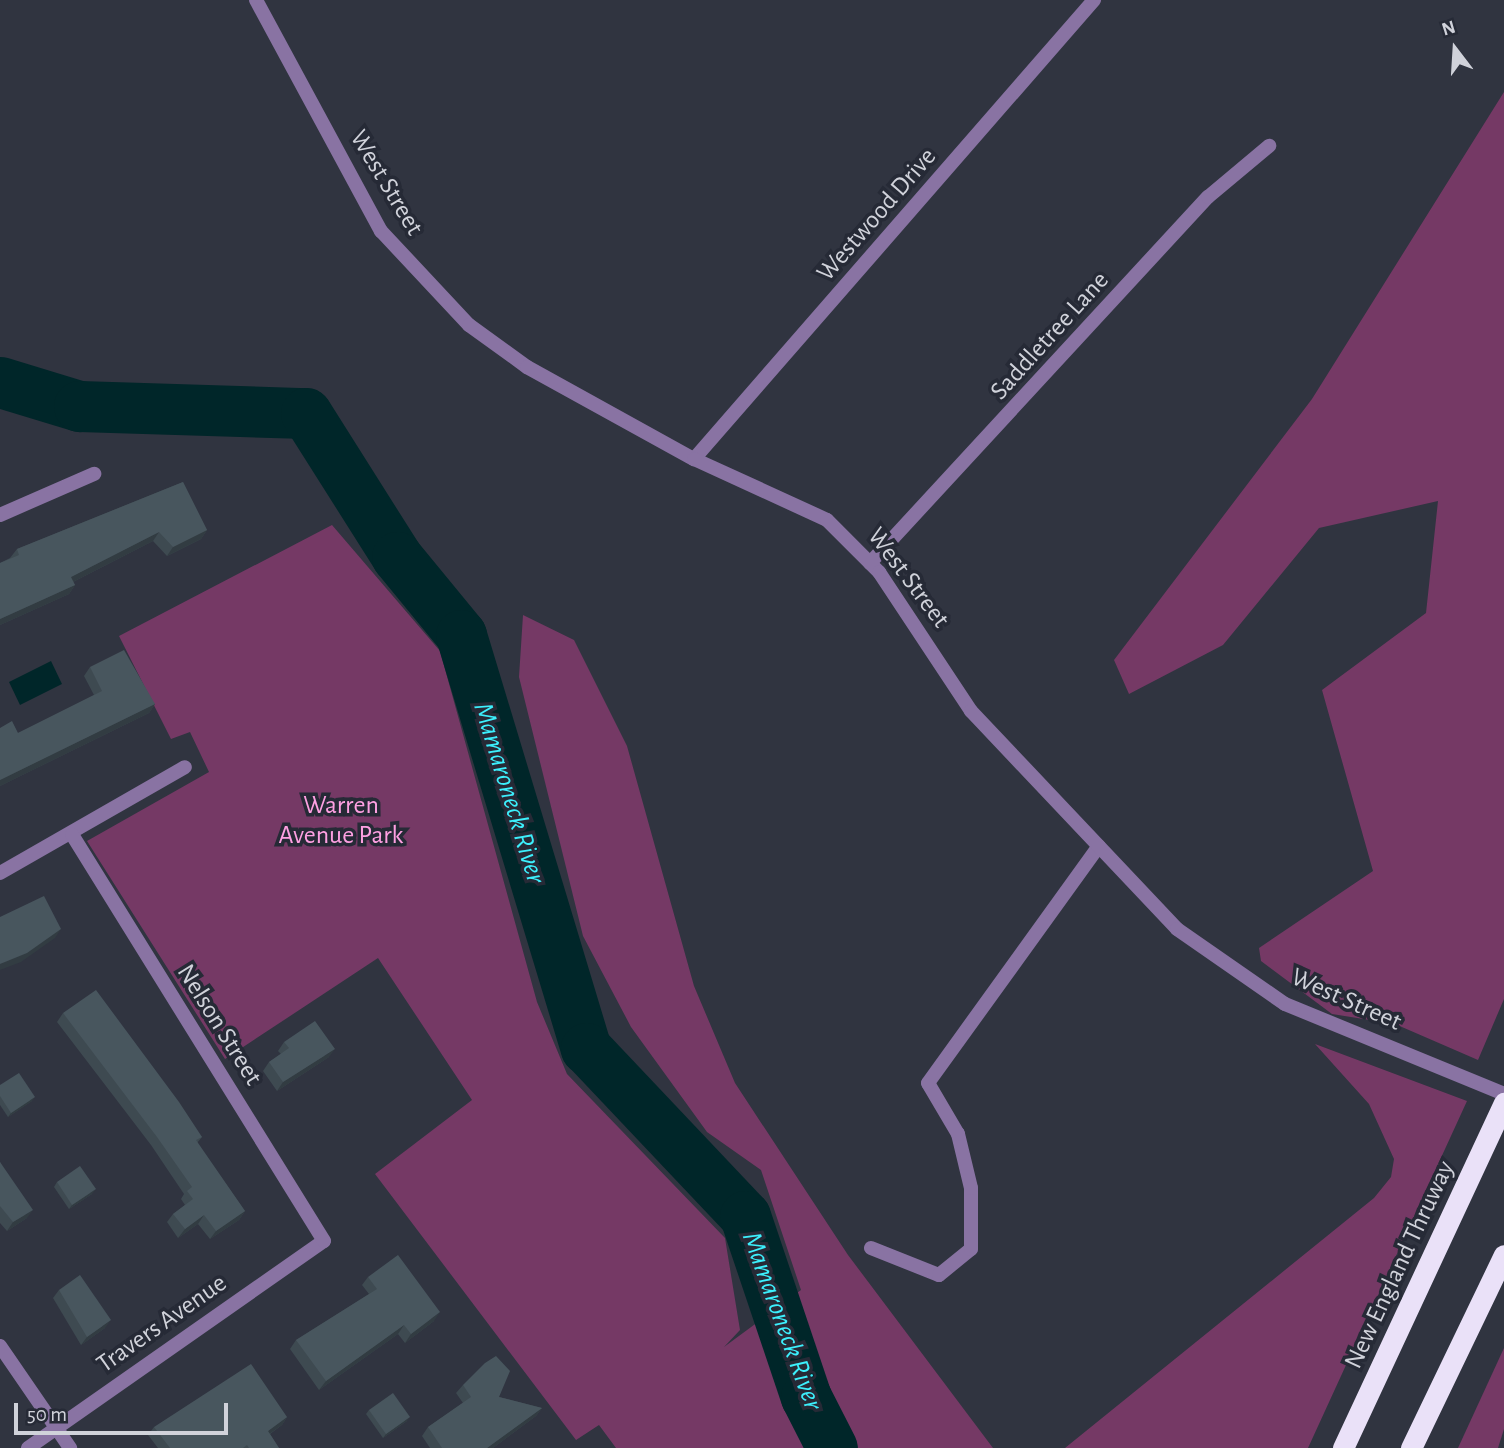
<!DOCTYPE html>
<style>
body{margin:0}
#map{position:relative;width:1504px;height:1448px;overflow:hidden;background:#303440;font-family:"Alegreya Sans",sans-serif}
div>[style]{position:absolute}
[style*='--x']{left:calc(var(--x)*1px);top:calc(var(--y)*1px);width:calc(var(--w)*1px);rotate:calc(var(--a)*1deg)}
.green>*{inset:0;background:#753965}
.water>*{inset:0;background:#002629}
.river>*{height:51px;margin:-25.5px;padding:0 25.5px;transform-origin:25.5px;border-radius:25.5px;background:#002629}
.service>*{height:14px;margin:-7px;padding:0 7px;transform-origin:7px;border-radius:7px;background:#8973a3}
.minor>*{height:14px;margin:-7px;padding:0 7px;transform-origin:7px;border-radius:7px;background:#8973a3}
.tertiary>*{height:14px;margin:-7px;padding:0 7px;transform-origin:7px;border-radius:7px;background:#8973a3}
.motorway>*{height:21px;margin:-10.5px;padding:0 10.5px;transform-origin:10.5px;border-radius:10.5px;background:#eae1f8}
.wall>*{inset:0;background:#3e4a51}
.shaded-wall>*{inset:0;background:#323c42}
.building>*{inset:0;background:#48565e}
span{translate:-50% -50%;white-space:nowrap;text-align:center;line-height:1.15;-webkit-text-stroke:7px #262a36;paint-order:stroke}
.street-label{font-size:26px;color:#d0d2da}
.park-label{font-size:26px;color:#fea0e2}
.water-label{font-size:28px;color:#3ceffc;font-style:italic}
.north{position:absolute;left:1420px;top:14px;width:70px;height:70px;-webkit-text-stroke:5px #262a36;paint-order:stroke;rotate:343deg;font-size:19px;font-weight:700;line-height:28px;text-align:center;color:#d0d2da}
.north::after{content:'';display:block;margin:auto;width:24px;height:32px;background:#d0d2da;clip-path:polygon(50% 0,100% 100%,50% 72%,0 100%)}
.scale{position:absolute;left:14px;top:1403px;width:214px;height:32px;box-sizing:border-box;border:4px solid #d0d2da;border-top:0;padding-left:9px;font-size:21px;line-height:24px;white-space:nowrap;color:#d0d2da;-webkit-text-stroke:5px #262a36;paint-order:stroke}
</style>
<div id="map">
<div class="green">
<div style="clip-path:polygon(1504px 92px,1504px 999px,1478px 1060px,1395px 1024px,1332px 1014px,1261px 961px,1259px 948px,1373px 871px,1322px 690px,1426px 613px,1438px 501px,1319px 528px,1223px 645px,1129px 694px,1114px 660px,1312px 399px)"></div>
<div style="clip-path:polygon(332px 525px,440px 651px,537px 1002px,567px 1074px,725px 1238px,740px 1330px,724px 1347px,801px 1290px,761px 1170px,707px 1132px,631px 1027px,583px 936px,519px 677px,523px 615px,574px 640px,627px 746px,694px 986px,735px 1083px,848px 1255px,993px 1448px,616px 1448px,599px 1425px,576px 1440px,375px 1174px,472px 1100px,378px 958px,225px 1059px,87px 841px,209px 772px,190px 732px,171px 739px,119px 636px)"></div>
<div style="clip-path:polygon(1315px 1044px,1467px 1101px,1308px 1448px,1065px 1448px,1374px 1198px,1391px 1177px,1394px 1159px,1369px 1104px)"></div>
<div style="clip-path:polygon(1504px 1348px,1504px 1429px,1498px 1448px,1458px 1448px)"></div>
</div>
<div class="water">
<div style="clip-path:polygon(51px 661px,62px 684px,20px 705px,9px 682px)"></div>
</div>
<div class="river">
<div style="--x:0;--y:382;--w:83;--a:16.9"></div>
<div style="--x:79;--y:406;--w:227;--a:1.8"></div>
<div style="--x:306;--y:413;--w:170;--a:57.7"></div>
<div style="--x:397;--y:557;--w:101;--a:50.6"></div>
<div style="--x:461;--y:635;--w:432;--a:73.2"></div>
<div style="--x:586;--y:1048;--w:231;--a:46.6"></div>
<div style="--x:745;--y:1216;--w:191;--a:71.4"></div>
<div style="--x:806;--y:1397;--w:57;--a:63"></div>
</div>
<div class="service">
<div style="--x:871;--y:1248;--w:73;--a:21.7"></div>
<div style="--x:939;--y:1275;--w:41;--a:-39.1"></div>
<div style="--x:971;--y:1249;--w:61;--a:-90"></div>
<div style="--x:971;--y:1188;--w:56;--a:-103.5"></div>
<div style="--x:958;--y:1134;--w:59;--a:-120.5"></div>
<div style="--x:928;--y:1083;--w:292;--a:-54.2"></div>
</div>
<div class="minor">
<div style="--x:694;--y:459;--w:609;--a:-48.93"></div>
<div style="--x:0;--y:515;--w:103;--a:-23.6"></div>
<div style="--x:870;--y:563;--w:498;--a:-47.3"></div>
<div style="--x:1208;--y:197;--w:80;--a:-39.9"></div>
<div style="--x:0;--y:873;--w:213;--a:-29.8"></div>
<div style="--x:0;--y:1346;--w:124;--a:55.5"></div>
<div style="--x:28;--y:1448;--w:361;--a:-35"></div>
<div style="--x:324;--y:1241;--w:478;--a:-121.8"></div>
</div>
<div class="tertiary">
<div style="--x:256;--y:0;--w:263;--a:61.6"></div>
<div style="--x:381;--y:231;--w:129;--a:46.9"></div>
<div style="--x:469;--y:325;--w:72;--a:35.9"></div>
<div style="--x:527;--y:367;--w:191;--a:28.9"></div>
<div style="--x:694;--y:459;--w:146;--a:24.6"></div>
<div style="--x:827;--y:520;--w:74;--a:45"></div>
<div style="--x:879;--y:572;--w:167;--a:56.5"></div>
<div style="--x:971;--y:711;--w:300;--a:46.6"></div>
<div style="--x:1177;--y:929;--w:131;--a:34.8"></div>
<div style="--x:1285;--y:1004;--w:237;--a:22.3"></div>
</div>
<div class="motorway">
<div style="--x:1343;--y:1448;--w:381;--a:-65"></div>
<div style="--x:1411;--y:1448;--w:214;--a:-64.3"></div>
</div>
<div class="wall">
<div style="clip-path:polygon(183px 482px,207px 530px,201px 539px,167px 556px,153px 541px,73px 582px,75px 585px,69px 594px,0 625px,0 563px,10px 558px,17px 549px)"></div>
<div style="clip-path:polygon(90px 667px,155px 704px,149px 713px,0 786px,0 728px,18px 733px,94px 695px,84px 676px)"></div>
<div style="clip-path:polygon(63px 1013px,202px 1137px,197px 1143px,245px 1211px,239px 1220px,210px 1239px,198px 1224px,178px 1238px,167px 1222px,173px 1214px,185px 1205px,181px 1199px,184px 1194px,151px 1145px,57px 1022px)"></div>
<div style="clip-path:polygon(284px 1042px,329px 1057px,277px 1091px,263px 1071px,269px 1062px,281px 1054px,278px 1051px)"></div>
<div style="clip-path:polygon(0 1085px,32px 1101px,8px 1117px,0 1105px)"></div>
<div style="clip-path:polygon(0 1162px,27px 1218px,7px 1231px,0 1223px)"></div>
<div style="clip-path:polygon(57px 1182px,92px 1194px,69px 1209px,54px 1187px)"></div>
<div style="clip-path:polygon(368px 1277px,434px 1321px,405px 1343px,398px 1334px,319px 1390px,290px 1349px,296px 1340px,369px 1294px,362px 1285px)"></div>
<div style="clip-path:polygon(59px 1290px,105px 1328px,81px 1345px,53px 1298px)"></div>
<div style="clip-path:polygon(463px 1385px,499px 1397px,542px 1408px,536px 1416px,493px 1448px,430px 1448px,422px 1436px,428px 1427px,463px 1403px,456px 1393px)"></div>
<div style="clip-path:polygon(369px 1410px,407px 1421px,383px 1438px,366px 1414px)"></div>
<div style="clip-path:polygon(287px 1417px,282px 1425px,270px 1434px,279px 1448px,158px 1448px,148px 1435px,154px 1427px)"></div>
</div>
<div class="shaded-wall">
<div style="clip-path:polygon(207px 530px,201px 539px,167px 556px,173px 547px)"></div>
<div style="clip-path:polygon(159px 532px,153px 541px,65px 586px,71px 577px)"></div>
<div style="clip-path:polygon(75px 585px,69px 594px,0 625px,0 619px)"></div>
<div style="clip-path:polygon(155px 704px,149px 713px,0 786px,0 780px)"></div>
<div style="clip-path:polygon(61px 929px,55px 938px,21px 962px,0 970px,0 964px)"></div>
<div style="clip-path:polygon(335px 1049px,329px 1057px,277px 1091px,283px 1082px)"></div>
<div style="clip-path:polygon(35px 1097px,32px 1101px,8px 1117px,11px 1113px)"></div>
<div style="clip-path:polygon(96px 1189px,92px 1194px,69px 1209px,72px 1205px)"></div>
<div style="clip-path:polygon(33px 1210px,27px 1218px,7px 1231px,13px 1222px)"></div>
<div style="clip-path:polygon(245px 1211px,239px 1220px,210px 1239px,216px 1231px)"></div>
<div style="clip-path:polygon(204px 1215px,198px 1224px,178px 1238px,185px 1229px)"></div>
<div style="clip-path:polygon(440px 1312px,434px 1321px,405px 1343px,411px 1334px)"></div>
<div style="clip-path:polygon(111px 1320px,105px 1328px,81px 1345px,87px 1337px)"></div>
<div style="clip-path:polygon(404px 1325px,398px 1334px,319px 1390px,326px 1381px)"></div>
<div style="clip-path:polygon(542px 1408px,536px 1416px,493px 1448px,487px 1448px)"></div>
<div style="clip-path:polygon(287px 1417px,282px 1425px,262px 1439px,268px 1431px)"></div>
<div style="clip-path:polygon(410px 1417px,407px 1421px,383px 1438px,386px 1434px)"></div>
</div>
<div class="building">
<div style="clip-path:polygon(183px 482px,207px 530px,173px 547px,159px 532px,71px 577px,75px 585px,0 619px,0 563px,19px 555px,17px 549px)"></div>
<div style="clip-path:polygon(124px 650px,155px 704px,0 780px,0 728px,12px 721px,18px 733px,102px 691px,90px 667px)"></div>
<div style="clip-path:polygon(44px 896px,61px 929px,27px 953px,0 964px,0 917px)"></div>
<div style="clip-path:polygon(96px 990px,179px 1102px,202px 1137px,196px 1140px,245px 1211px,216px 1231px,204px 1215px,185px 1229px,173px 1214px,193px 1199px,187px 1191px,192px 1187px,157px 1137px,63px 1013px)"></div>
<div style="clip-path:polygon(315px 1021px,335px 1049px,283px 1082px,269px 1062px,289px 1048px,284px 1042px)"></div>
<div style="clip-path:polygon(19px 1073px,35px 1097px,11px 1113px,0 1096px,0 1085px)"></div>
<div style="clip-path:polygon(0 1162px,33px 1210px,13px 1222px,0 1206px)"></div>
<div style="clip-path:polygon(80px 1166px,96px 1189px,72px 1205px,57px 1182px)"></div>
<div style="clip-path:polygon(398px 1255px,440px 1312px,411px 1334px,404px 1325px,326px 1381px,296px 1340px,377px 1289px,368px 1277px)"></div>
<div style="clip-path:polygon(80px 1275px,111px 1320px,87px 1337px,59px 1290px)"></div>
<div style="clip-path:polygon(496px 1356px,510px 1371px,499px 1397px,542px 1408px,487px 1448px,442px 1448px,428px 1427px,471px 1397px,463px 1385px,485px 1363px)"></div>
<div style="clip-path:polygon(251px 1364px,287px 1417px,268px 1431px,279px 1448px,249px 1448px,247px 1445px,243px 1448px,170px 1448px,154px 1427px)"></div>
<div style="clip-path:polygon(393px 1393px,410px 1417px,386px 1434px,369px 1410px)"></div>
</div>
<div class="street-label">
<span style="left:386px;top:183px;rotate:59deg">West Street</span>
<span style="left:877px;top:215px;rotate:-49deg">Westwood Drive</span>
<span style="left:1050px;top:336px;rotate:-48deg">Saddletree Lane</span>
<span style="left:908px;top:578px;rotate:53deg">West Street</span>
<span style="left:1346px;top:1000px;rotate:24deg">West Street</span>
<span style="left:219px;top:1025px;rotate:58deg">Nelson Street</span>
<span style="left:1400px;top:1265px;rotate:-65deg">New England Thruway</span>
<span style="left:162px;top:1324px;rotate:-35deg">Travers Avenue</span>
</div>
<div class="park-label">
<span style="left:341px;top:821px">Warren<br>Avenue Park</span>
</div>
<div class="water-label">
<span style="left:509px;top:793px;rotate:73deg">Mamaroneck River</span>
<span style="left:782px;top:1321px;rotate:70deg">Mamaroneck River</span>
</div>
<div class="north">N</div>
<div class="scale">50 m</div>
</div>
